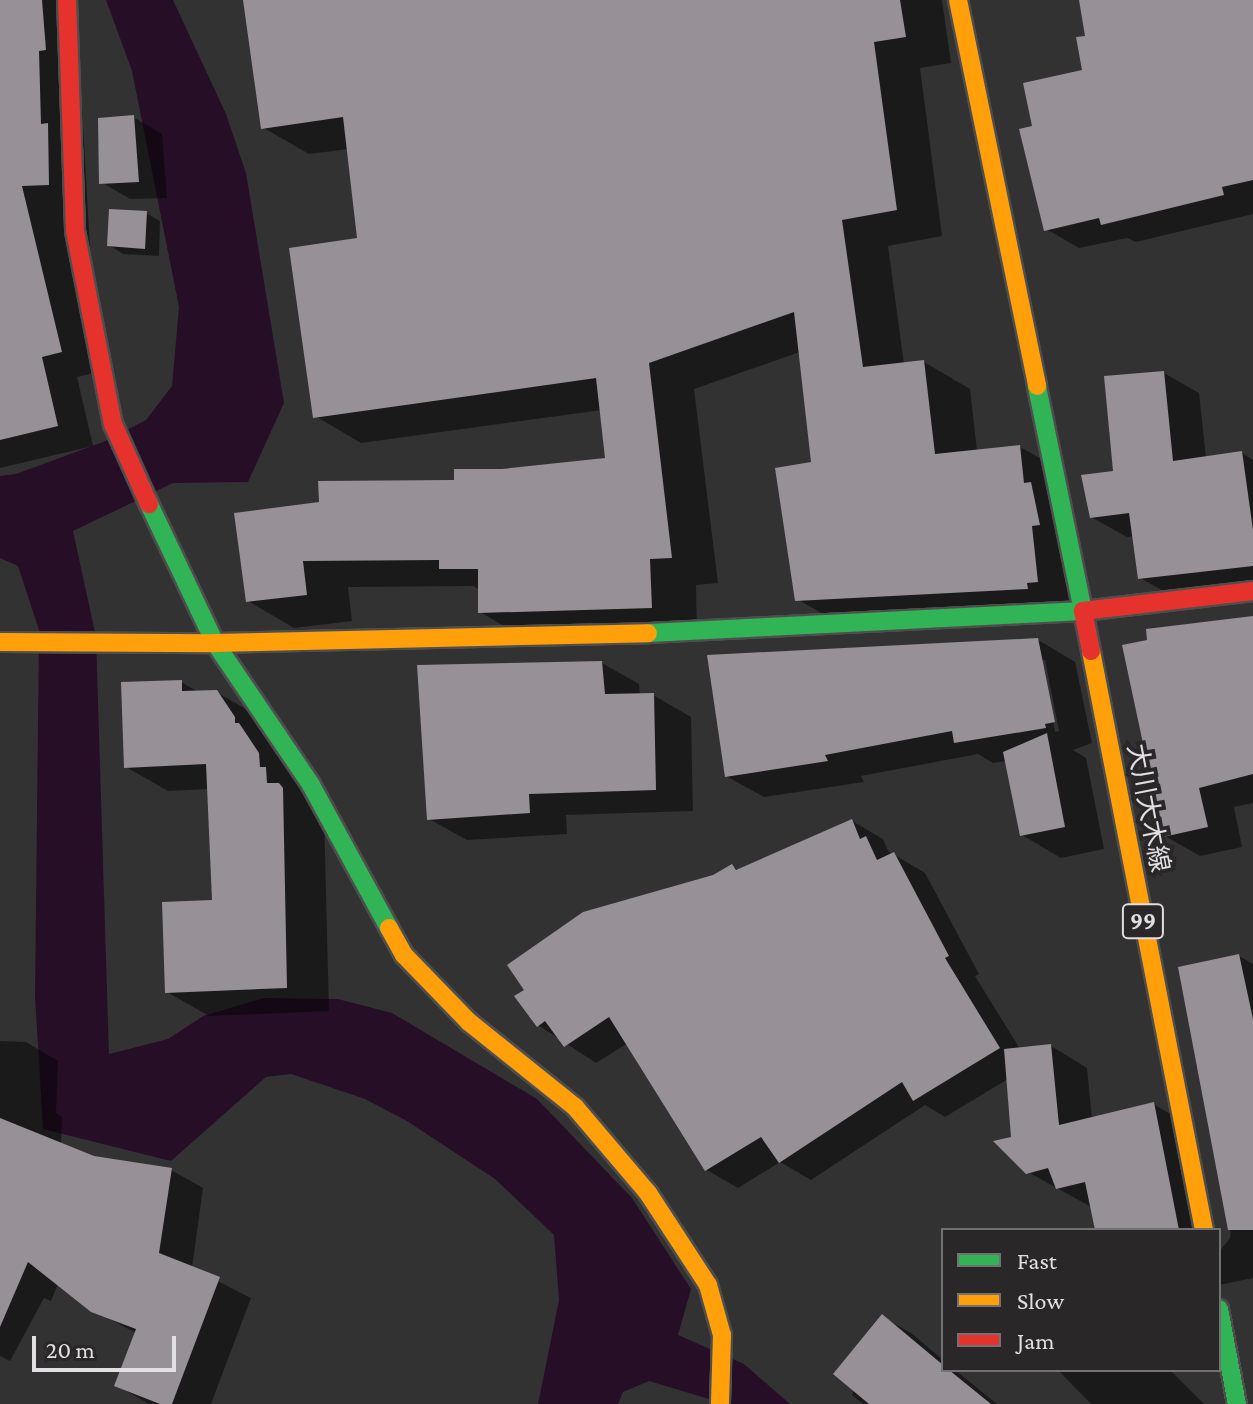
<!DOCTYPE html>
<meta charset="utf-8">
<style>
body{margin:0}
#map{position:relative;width:1253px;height:1404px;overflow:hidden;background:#333233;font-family:"Crimson Pro","Noto Sans JP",serif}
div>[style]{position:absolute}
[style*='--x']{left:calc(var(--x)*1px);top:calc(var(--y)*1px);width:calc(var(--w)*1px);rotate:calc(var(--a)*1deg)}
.water>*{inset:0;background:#260f26}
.shadow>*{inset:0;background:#0007}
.building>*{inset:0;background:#989097}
.roads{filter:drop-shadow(2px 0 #4e4e4e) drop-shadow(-2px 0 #4e4e4e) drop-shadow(0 2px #4e4e4e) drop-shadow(0 -2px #4e4e4e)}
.fast>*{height:18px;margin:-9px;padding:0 9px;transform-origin:9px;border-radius:9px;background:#30b455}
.slow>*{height:18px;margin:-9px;padding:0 9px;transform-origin:9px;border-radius:9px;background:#ff9f0a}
.jam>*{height:18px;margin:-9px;padding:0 9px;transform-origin:9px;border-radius:9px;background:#e5322d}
span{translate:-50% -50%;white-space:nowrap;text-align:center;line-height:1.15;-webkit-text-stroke:8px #2a2729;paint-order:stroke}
.shield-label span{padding:2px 6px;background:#2a2729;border:2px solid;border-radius:6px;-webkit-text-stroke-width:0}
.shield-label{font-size:24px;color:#e1dfe1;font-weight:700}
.street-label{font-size:26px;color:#e1dfe1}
.legend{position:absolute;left:941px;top:1228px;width:280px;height:144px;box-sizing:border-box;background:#2a2729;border:2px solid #737173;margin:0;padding:10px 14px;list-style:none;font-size:24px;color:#e1dfe1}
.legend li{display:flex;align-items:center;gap:16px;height:40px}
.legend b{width:40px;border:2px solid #737173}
.scale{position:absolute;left:32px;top:1336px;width:144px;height:36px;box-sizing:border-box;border:4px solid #e1dfe1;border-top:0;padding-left:10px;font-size:24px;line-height:28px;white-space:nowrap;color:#e1dfe1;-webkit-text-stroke:6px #2a2729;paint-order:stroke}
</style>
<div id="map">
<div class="water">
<div style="clip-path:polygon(106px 0,173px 0,226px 114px,246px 173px,284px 403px,248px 482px,173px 483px,73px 531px,96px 637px,109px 1054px,168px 1039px,203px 1016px,264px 998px,338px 999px,392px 1013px,537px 1099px,632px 1198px,691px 1289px,678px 1335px,744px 1364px,790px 1404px,726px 1404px,649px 1381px,623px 1392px,618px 1404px,538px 1404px,559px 1300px,554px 1235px,495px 1179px,407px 1121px,365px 1099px,291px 1074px,266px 1077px,171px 1161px,43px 1129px,35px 996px,39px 630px,18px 566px,0 558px,0 476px,16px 474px,103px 442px,146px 420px,172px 386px,179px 307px,132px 71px)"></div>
</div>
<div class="shadow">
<div style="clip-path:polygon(0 0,76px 0,97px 372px,77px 377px,93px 446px,0 468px)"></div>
<div style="clip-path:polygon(245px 0,942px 0,951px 63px,920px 68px,942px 236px,888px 246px,904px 364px,924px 362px,970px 389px,977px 451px,1020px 447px,1066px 473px,1083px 607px,844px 626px,797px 599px,813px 464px,800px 352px,694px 389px,718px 583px,696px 585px,697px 634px,526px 639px,480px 612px,480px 590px,473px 586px,348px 587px,352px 621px,294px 628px,248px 601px,237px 514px,607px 460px,602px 410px,361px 443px,315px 416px,359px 240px,349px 149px,309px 154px,262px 127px)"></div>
<div style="clip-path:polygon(1081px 0,1253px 0,1253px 214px,1136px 242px,1127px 238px,1079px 248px,1046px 229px,1035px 127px,1085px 72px,1087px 37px)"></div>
<div style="clip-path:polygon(133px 117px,162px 134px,167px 198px,130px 199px,101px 182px)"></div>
<div style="clip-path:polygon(146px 213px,160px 221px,159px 256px,123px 254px,109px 245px)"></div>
<div style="clip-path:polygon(1164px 373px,1199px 393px,1206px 458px,1242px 453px,1253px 460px,1253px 591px,1176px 598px,1140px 578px,1134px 536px,1127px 537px,1091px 517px)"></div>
<div style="clip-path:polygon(1253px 617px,1253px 803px,1234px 807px,1242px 847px,1200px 856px,1165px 836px)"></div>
<div style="clip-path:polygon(evenodd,1038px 640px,1075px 662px,1092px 743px,1073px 750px,1086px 758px,1104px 849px,1061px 858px,1022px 835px,1007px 761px,993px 763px,978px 754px,861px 776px,864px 782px,764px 797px,726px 776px,1038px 640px,1041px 660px,1045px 660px,1059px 731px,1055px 732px,1041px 660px)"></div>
<div style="clip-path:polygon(602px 663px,639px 684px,640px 695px,653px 695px,691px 717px,693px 811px,566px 815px,567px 834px,467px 840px,429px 819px)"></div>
<div style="clip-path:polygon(181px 682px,200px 693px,216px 692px,258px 716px,324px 814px,329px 1011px,209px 1016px,167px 992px,214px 902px,209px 789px,168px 791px,126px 767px)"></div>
<div style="clip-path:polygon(852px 821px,883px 839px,888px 851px,925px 873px,979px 974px,975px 976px,1020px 1049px,1051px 1046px,1087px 1068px,1092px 1119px,1153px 1104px,1190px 1125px,1210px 1230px,1097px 1230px,1093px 1208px,1028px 1172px,1013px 1138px,1008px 1079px,945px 1117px,925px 1105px,811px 1180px,780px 1162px,738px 1188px,707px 1170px,628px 1043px,596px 1063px,538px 1025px,714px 877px,732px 866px,740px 871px)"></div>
<div style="clip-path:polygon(1239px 956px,1253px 964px,1253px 1278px,1219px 1285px,1219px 1252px,1230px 1238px,1231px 1225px)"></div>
<div style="clip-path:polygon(0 1041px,26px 1042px,58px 1061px,56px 1113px,62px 1117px,61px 1145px,93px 1158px,171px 1170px,203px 1188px,192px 1268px,251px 1298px,211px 1404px,149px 1404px,116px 1385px,136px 1333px,93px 1310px,58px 1284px,51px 1301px,44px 1298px,10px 1361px,0 1356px)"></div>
<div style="clip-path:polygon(882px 1317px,911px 1333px,943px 1360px,943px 1370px,955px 1370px,997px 1404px,863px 1404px,852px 1395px)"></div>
<div style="clip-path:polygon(1058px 1370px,1170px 1370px,1204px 1404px,1091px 1404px)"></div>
</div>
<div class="building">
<div style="clip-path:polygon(0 0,42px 0,46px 50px,39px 51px,41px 124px,48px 123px,49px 185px,22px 186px,62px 352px,42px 357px,58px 426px,0 440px)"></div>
<div style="clip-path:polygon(243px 0,900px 0,906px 37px,874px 42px,897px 210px,842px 220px,863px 367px,924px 360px,935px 454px,1020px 445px,1024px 483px,1031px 482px,1040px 525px,1032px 526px,1038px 582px,1027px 583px,1028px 589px,795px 601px,775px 468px,811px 462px,794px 312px,649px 363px,672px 558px,650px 559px,652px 608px,478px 613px,478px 569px,439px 569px,439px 560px,303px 561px,307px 595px,246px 602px,234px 513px,319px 502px,318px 481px,454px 480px,454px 469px,502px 469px,605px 458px,596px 378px,313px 418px,289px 248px,357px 238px,343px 117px,261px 129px)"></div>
<div style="clip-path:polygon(1079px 0,1253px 0,1253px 180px,1222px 187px,1224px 195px,1138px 216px,1101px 225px,1099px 218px,1044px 231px,1019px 129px,1032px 126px,1023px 83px,1082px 70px,1076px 37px,1085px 36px)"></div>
<div style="clip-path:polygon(134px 115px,139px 182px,99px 184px,98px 118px)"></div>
<div style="clip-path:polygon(109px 209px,147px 211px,145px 249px,107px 246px)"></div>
<div style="clip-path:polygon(1164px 371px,1173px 461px,1242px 451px,1253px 530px,1253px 566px,1138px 579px,1129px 513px,1090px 518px,1081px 475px,1113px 471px,1104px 376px)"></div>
<div style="clip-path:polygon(1253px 616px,1253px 774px,1199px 788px,1208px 827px,1163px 837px,1122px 645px,1147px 640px,1146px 629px)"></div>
<div style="clip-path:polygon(1038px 638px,1055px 722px,1045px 724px,1046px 728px,954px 743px,952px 731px,825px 755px,828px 761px,725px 777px,707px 655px)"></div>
<div style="clip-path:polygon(602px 661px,605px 694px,654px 693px,656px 790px,529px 794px,530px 813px,427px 820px,417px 665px)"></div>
<div style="clip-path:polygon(182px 680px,182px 691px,217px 690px,235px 717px,235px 723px,239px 723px,259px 753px,260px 767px,266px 767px,267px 783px,279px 783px,283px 788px,287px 988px,165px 993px,162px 902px,212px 900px,206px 764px,124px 768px,121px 682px)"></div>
<div style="clip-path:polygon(1047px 733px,1065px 827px,1020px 836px,1003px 752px)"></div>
<div style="clip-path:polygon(852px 819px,860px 839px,866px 836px,877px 860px,894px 852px,949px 956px,945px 958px,1000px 1048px,913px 1101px,902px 1082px,779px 1163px,761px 1137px,705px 1171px,609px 1017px,564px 1047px,545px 1021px,537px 1027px,514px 996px,524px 990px,507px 965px,583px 912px,713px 875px,732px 864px,736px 870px)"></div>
<div style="clip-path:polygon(1239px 954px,1253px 1019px,1253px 1230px,1228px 1230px,1178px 967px)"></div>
<div style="clip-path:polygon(1051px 1044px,1059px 1125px,1154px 1102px,1179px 1230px,1095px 1230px,1085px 1182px,1056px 1189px,1048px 1168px,1026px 1174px,993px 1141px,1011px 1137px,1004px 1049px)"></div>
<div style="clip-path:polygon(0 1118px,94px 1156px,172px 1168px,159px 1253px,220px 1277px,172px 1404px,160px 1404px,114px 1386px,136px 1329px,91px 1312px,28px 1262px,0 1327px)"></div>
<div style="clip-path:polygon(882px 1314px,943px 1365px,943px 1370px,949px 1370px,991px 1404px,869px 1404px,833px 1374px)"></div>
</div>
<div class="roads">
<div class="fast">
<div style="--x:149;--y:504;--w:154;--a:64.6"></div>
<div style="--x:215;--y:643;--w:171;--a:55.9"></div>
<div style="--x:311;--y:785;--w:163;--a:61.4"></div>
<div style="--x:648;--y:633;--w:436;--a:-2.9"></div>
<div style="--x:1083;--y:611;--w:230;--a:-101.6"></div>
<div style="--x:1219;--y:1309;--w:97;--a:79.3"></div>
</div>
<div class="slow">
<div style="--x:958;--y:0;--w:394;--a:78.4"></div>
<div style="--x:0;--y:642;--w:215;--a:0.3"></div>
<div style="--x:215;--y:643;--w:433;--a:-1.3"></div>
<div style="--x:1091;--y:651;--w:590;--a:78.96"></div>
<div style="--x:389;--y:928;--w:31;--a:61"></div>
<div style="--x:404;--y:955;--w:93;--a:45.9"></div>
<div style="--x:469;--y:1022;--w:136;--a:38.7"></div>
<div style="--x:575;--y:1107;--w:113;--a:49.7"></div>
<div style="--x:648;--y:1193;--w:110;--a:56.9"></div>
<div style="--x:708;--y:1285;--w:52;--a:74.4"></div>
<div style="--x:722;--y:1335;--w:69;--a:91.7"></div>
</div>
<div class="jam">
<div style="--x:67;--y:0;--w:231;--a:88"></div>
<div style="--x:75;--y:231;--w:197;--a:78.9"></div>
<div style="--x:113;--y:424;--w:88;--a:65.8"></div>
<div style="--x:1091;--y:651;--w:41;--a:-101.3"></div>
<div style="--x:1083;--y:611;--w:171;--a:-6.7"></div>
</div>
</div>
<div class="shield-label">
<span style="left:1143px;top:921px">99</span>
</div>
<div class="street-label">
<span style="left:1148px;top:808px;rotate:79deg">大川大木線</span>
</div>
<ul class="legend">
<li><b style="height:10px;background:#30b455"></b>Fast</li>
<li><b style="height:10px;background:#ff9f0a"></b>Slow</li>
<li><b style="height:10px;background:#e5322d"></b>Jam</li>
</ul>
<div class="scale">20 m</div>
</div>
